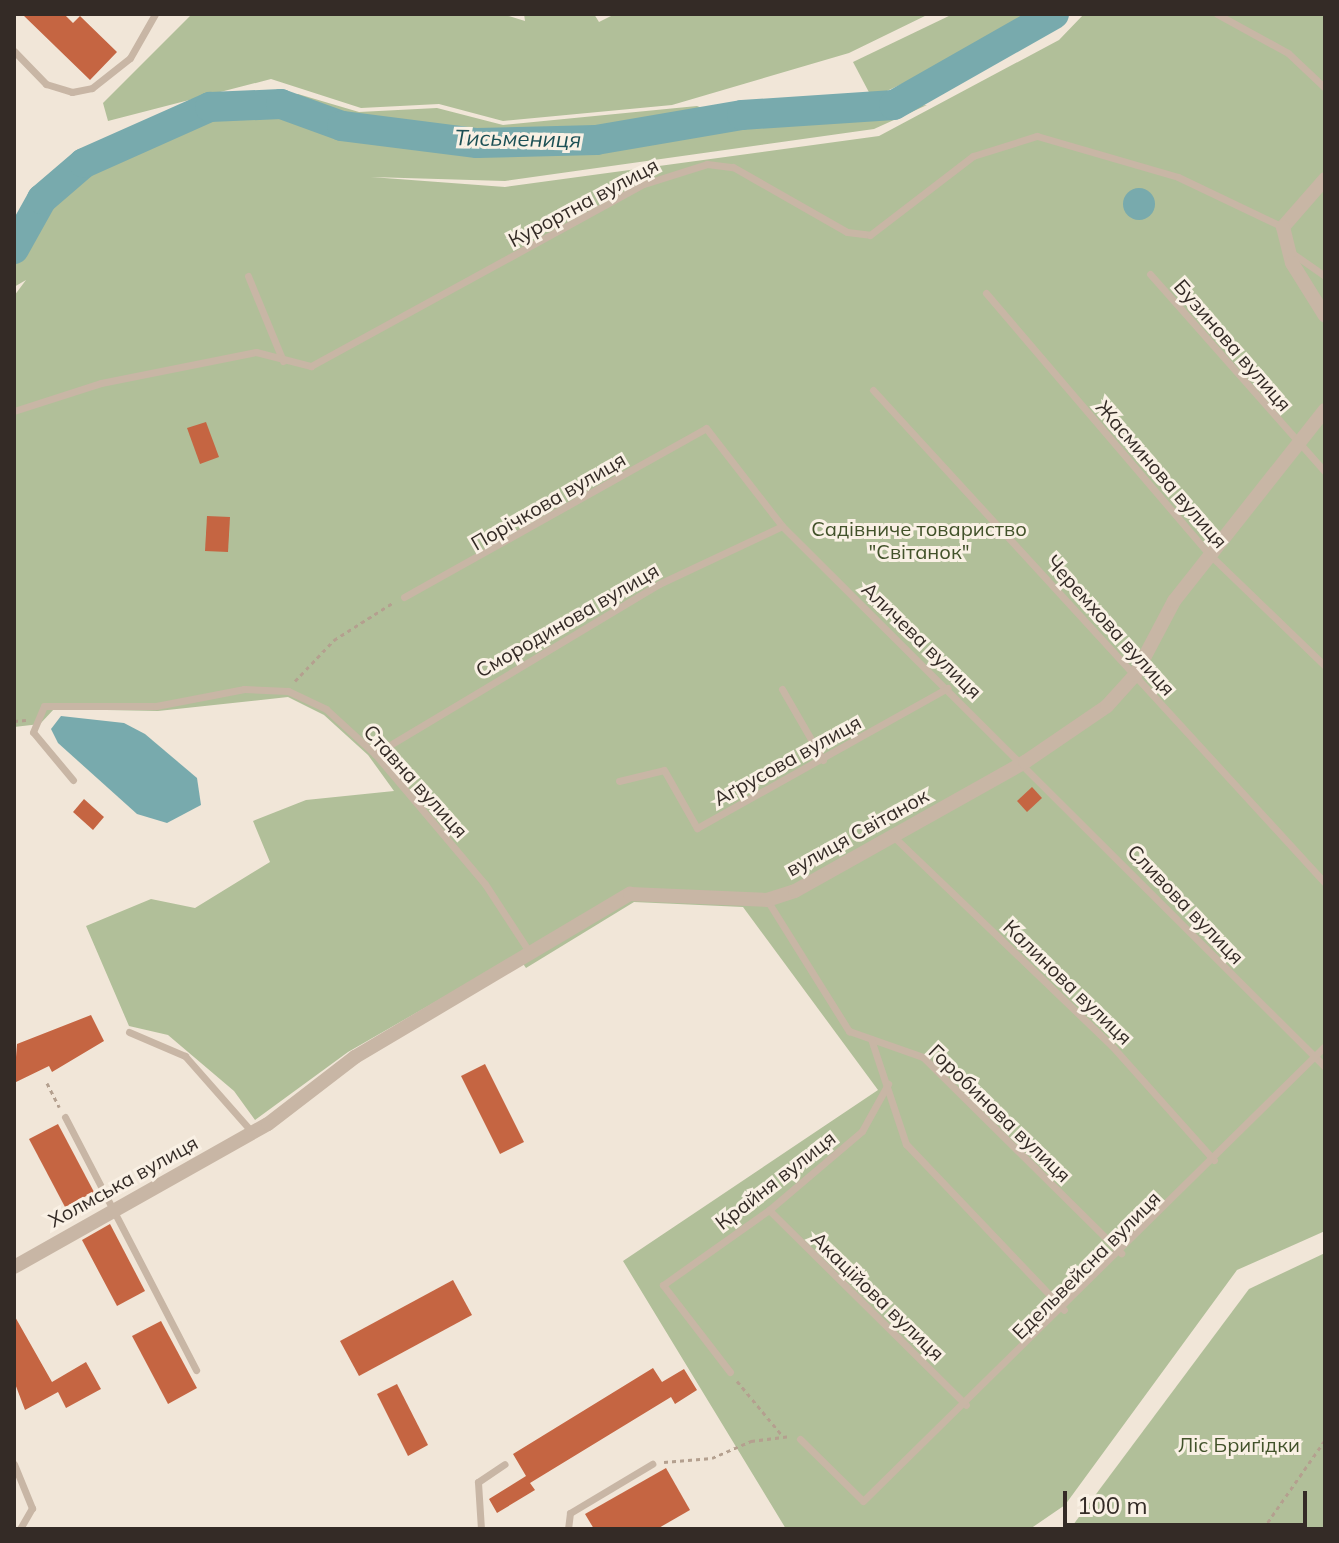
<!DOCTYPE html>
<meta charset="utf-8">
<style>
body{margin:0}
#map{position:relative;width:1339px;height:1543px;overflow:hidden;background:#f1e6d8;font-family:Mulish,sans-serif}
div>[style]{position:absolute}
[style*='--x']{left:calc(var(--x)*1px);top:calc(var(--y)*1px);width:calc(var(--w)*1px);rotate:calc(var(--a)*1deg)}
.green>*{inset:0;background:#b1bf99}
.water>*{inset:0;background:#78aaad}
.round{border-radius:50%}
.river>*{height:30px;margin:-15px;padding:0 15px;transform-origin:15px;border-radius:15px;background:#78aaad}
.building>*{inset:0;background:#c56542}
.path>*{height:3px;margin-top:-1.5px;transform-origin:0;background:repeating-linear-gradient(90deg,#b4a08f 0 4px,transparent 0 8px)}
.service>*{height:7px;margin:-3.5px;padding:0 3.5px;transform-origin:3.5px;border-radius:3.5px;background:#c8b6a5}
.minor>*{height:14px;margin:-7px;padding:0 7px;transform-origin:7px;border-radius:7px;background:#c8b6a5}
span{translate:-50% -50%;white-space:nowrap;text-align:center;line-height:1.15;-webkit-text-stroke:6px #f9f0e4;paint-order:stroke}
.street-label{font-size:20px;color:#342b26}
.park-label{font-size:20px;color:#42522a}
.water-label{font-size:22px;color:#1c5055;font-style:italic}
.frame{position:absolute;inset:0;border:16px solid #342b26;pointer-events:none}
.scale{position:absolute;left:1063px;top:1491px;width:244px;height:36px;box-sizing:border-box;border:4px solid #342b26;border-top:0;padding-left:10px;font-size:24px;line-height:28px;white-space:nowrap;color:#342b26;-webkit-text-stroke:6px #f9f0e4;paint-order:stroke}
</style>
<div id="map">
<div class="green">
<div style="clip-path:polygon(192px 14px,502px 14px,525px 21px,524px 14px,594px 14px,599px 22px,615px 14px,929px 14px,849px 53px,672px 105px,503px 121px,439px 104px,361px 108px,271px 79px,108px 121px,103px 103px)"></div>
<div style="clip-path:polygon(953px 14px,1030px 14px,1008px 34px,872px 98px,853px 62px)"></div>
<div style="clip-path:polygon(1084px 14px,1325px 14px,1325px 1231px,1237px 1270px,1065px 1505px,1030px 1529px,786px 1529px,623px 1261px,878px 1090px,743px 907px,634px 902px,526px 968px,517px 955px,348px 1052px,255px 1120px,234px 1091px,168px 1035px,129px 1026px,86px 926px,151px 899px,195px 908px,270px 862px,253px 821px,306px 800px,394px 791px,368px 755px,324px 715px,288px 697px,158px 711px,54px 709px,40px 724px,14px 727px,14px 296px,26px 280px,14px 287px,14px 266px,49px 204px,89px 168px,150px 137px,298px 94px,359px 112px,437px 108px,503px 125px,697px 106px,739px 123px,927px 105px,874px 129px,505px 181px,371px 177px,505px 187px,879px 136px,1059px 40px)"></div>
<div style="clip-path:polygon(1325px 1253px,1325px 1529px,1070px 1529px,1249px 1289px)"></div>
</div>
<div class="water">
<div class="round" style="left:1123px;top:188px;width:32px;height:32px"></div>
<div style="clip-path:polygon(61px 716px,124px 723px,145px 734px,197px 778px,201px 805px,167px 823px,137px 814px,58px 743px,51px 729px)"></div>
</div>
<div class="river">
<div style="--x:14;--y:249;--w:57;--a:-60.8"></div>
<div style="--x:42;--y:199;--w:55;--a:-40.6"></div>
<div style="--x:84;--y:163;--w:138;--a:-24"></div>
<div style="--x:210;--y:107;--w:71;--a:-2.4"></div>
<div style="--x:281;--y:104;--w:65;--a:19.8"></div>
<div style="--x:342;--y:126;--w:136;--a:7.2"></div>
<div style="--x:477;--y:143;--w:119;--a:-1.4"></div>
<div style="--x:596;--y:140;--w:148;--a:-9.7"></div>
<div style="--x:742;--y:115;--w:152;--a:-3.8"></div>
<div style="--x:894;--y:105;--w:184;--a:-29.6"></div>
</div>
<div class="building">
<div style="clip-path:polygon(22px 14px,64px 14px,73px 23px,80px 16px,117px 52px,90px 80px)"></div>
<div style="clip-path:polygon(206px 422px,219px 457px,200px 464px,187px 428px)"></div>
<div style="clip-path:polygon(207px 516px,230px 517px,228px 552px,205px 551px)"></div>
<div style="clip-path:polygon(1032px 787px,1042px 798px,1027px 812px,1017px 801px)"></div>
<div style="clip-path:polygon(84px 799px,104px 817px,93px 830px,73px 812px)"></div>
<div style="clip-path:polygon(91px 1015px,104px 1041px,52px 1072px,49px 1066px,14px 1083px,17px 1044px)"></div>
<div style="clip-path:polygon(485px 1064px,524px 1142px,500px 1154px,461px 1076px)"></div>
<div style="clip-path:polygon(58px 1124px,94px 1192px,65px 1207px,29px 1139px)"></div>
<div style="clip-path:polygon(110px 1224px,145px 1291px,117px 1306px,82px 1240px)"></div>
<div style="clip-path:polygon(453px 1280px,472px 1315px,359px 1376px,340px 1341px)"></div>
<div style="clip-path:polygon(14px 1315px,52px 1382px,86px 1362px,101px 1389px,66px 1408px,58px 1392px,25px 1410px,14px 1381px)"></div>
<div style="clip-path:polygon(161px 1321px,197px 1388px,168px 1404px,132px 1336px)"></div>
<div style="clip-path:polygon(653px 1368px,662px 1382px,684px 1369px,697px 1390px,675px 1404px,671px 1397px,530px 1483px,535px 1490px,497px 1513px,489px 1499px,526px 1476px,513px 1454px)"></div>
<div style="clip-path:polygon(397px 1384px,428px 1445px,408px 1456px,377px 1394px)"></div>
<div style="clip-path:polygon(666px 1468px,690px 1510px,657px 1529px,594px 1529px,585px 1514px)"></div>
</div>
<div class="path">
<div style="--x:295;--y:681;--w:57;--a:-46.4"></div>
<div style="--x:334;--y:640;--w:71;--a:-32.3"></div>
<div style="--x:14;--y:721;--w:12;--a:-5"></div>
<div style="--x:47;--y:1083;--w:27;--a:63"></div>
<div style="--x:737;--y:1381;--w:69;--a:50.3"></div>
<div style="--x:664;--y:1462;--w:48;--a:-4.8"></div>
<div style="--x:712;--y:1458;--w:43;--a:-23.6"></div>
<div style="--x:751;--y:1441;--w:40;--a:-7.1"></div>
<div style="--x:1263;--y:1529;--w:108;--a:-55.1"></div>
</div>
<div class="service">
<div style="--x:1217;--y:14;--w:81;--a:28.8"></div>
<div style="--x:1288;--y:53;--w:51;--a:43.4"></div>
<div style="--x:14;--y:51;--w:46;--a:45.9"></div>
<div style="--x:46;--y:84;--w:27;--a:17"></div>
<div style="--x:72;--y:92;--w:20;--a:-11"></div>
<div style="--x:92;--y:88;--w:48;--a:-38.3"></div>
<div style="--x:130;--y:58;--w:51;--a:-60.4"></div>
<div style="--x:1289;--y:251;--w:44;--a:34.8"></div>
<div style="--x:1150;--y:274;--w:264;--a:48.5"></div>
<div style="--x:248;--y:276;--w:92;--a:67.6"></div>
<div style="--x:986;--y:293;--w:343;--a:49.5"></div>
<div style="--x:1209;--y:554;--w:161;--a:44"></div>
<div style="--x:873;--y:390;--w:669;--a:47.48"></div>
<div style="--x:14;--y:411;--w:91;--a:-17.8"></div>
<div style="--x:101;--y:383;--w:158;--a:-11.3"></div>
<div style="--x:256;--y:352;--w:57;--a:14.3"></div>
<div style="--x:311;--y:366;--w:379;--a:-28.7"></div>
<div style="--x:644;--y:184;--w:66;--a:-17.6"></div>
<div style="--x:707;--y:164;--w:26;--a:7"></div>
<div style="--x:733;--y:167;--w:131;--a:29.7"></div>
<div style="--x:847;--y:232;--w:23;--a:7"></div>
<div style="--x:870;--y:235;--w:130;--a:-37.5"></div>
<div style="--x:973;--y:156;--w:67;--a:-17.4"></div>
<div style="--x:1037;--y:136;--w:147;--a:16.2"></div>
<div style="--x:1178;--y:177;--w:116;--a:25.5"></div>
<div style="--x:404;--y:597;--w:346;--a:-29.2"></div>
<div style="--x:706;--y:428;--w:124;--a:52.2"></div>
<div style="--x:782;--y:526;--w:767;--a:44.89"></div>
<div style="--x:782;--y:689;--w:82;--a:60"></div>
<div style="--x:375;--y:754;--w:331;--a:-30.9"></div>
<div style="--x:659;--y:584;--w:136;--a:-25.2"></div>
<div style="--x:73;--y:780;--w:62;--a:-129.8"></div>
<div style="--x:33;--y:732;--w:28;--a:-67"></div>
<div style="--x:44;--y:706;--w:112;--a:0"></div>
<div style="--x:156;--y:706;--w:90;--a:-10.9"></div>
<div style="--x:244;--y:689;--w:44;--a:2.6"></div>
<div style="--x:288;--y:691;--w:42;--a:25.3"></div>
<div style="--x:326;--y:709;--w:67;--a:42.6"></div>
<div style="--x:375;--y:754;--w:170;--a:49.8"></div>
<div style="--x:485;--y:884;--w:82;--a:56.9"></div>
<div style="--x:619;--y:781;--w:46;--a:-13.7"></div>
<div style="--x:664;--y:770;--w:67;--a:60.4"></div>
<div style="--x:697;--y:828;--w:287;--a:-29.2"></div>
<div style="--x:893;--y:836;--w:303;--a:43.8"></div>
<div style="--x:1112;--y:1046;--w:153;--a:48.2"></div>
<div style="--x:767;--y:900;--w:155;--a:58"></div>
<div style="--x:849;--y:1031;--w:78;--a:19.4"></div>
<div style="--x:923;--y:1057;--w:279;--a:44.7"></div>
<div style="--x:129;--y:1032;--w:61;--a:23.2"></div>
<div style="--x:185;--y:1056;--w:103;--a:48.6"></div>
<div style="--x:871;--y:1039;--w:111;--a:71.6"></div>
<div style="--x:906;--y:1144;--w:229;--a:46.4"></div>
<div style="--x:65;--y:1117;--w:285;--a:62.6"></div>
<div style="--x:769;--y:1210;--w:277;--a:44.7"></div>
<div style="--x:730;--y:1372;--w:110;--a:-127.6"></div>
<div style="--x:663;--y:1285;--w:130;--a:-35.3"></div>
<div style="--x:769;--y:1210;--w:122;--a:-40.3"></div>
<div style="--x:862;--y:1131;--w:54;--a:-61"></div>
<div style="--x:800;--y:1439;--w:88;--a:44.5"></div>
<div style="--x:863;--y:1501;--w:648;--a:-44.56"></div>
<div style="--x:14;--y:1464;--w:48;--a:67.8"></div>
<div style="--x:32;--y:1508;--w:24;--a:120"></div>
<div style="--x:481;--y:1529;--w:47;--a:-93.7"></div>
<div style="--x:478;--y:1482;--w:32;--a:-34"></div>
<div style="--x:568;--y:1529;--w:16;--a:-83"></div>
<div style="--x:570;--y:1513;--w:96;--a:-30.9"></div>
</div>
<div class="minor">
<div style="--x:1325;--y:179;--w:64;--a:131.2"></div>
<div style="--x:1283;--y:227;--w:37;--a:76"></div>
<div style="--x:1292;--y:263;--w:62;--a:58.1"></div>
<div style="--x:14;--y:1267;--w:291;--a:-29.4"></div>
<div style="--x:268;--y:1124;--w:110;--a:-37.6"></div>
<div style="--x:355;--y:1057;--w:320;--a:-30.7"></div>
<div style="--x:630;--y:894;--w:137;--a:2.5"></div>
<div style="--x:767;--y:900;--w:29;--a:-18"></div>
<div style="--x:795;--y:891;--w:264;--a:-29.3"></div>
<div style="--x:1025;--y:762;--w:99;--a:-34.3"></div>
<div style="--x:1107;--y:706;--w:42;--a:-47.9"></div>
<div style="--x:1135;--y:675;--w:84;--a:-62.2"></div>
<div style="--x:1174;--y:601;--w:243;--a:-51.7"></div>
</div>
<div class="street-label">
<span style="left:583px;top:202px;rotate:-28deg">Курортна вулиця</span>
<span style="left:1233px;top:345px;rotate:49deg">Бузинова вулиця</span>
<span style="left:1162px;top:474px;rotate:49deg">Жасминова вулиця</span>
<span style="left:548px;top:501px;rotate:-30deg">Порічкова вулиця</span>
<span style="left:567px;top:620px;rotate:-30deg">Смородинова вулиця</span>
<span style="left:1111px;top:625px;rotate:48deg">Черемхова вулиця</span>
<span style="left:922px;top:640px;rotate:44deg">Аличева вулиця</span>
<span style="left:787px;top:760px;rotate:-29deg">Аґрусова вулиця</span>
<span style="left:416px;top:781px;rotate:48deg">Ставна вулиця</span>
<span style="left:857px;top:832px;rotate:-29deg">вулиця Світанок</span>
<span style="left:1186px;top:904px;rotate:46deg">Сливова вулиця</span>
<span style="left:1068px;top:982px;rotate:44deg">Калинова вулиця</span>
<span style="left:1000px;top:1113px;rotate:44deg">Горобинова вулиця</span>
<span style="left:775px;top:1180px;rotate:-38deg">Крайня вулиця</span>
<span style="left:123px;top:1181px;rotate:-29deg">Холмська вулиця</span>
<span style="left:1086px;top:1265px;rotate:-45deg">Едельвейсна вулиця</span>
<span style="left:878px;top:1296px;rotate:44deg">Акаційова вулиця</span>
</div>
<div class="park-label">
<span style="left:919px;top:540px">Садівниче товариство<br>"Світанок"</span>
<span style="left:1239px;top:1444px">Ліс Бриґідки</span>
</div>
<div class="water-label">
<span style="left:518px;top:139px;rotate:1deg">Тисьмениця</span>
</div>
<div class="frame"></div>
<div class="scale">100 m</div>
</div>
